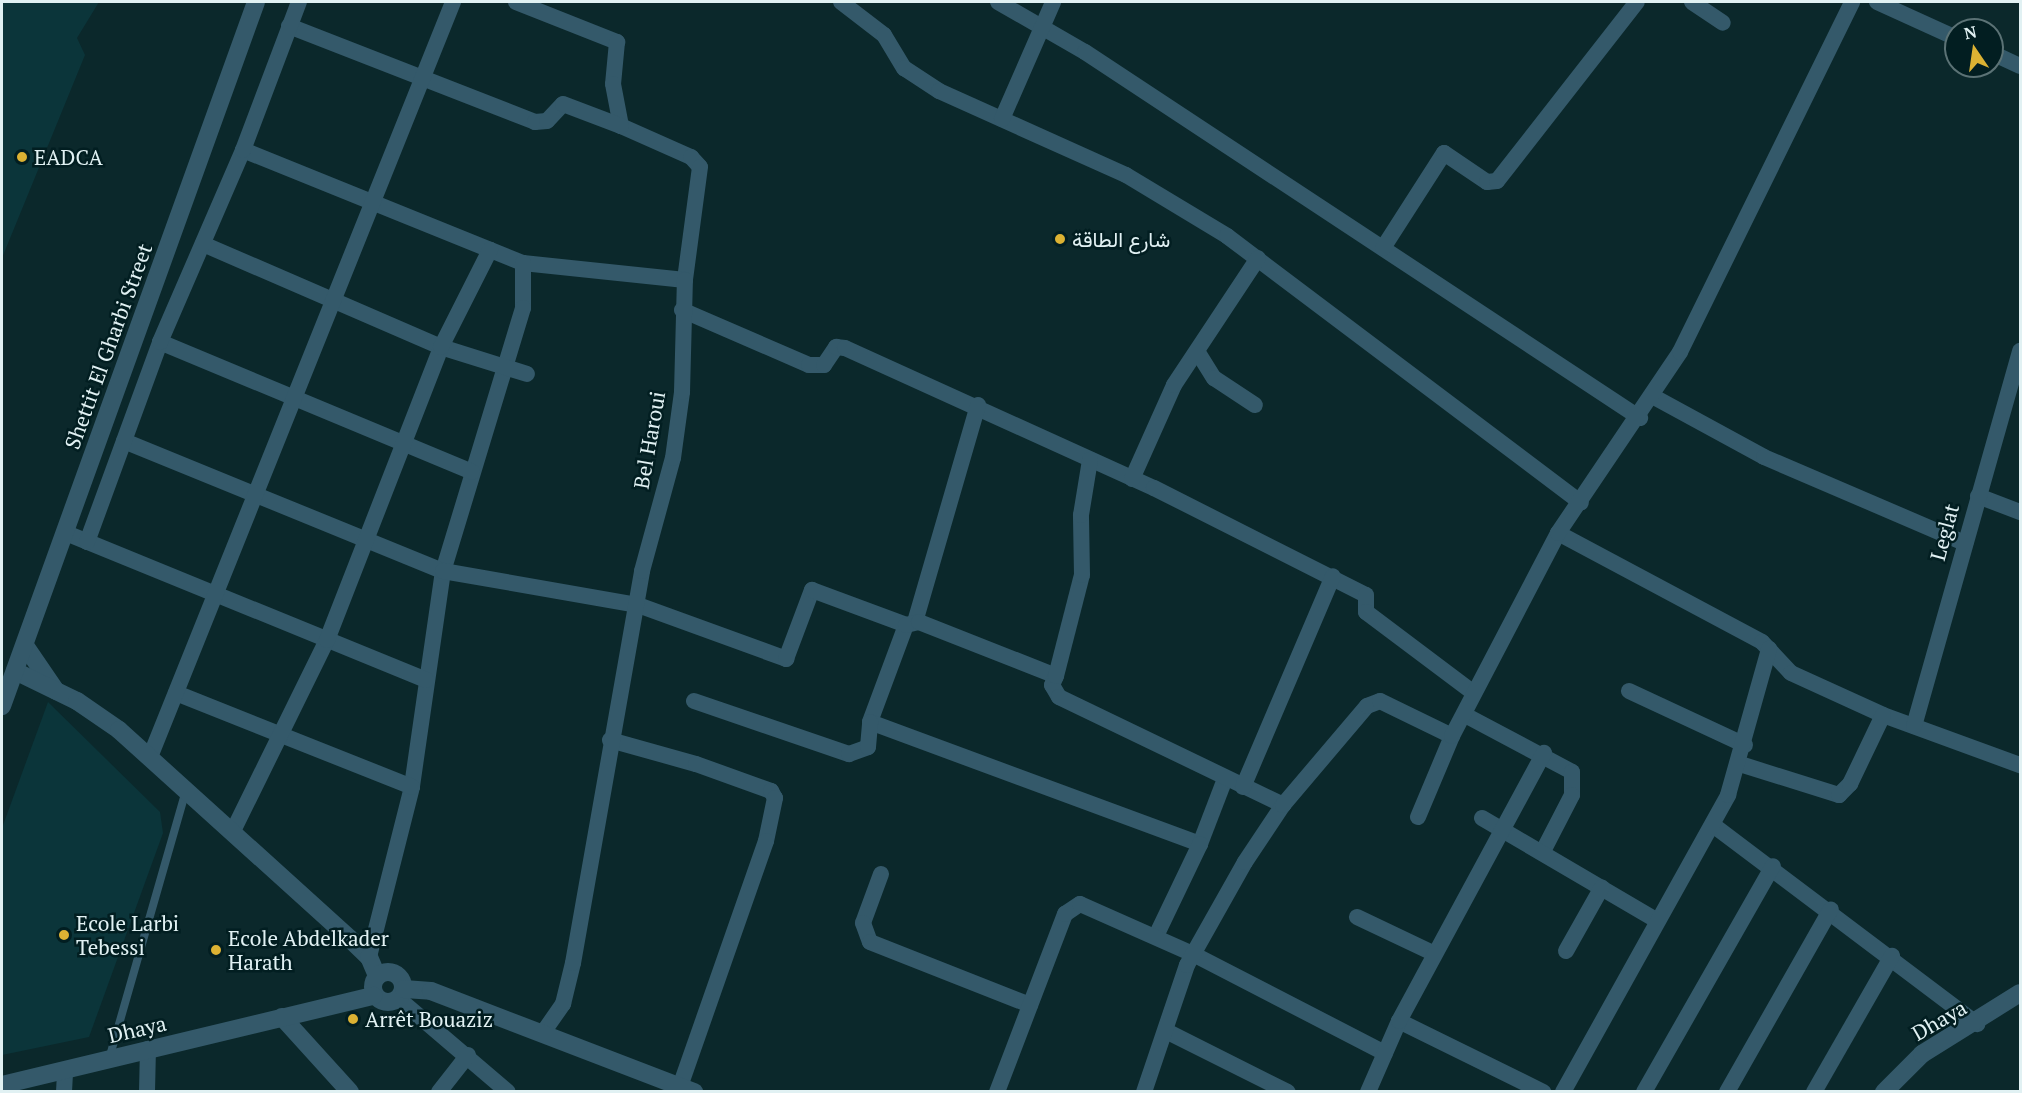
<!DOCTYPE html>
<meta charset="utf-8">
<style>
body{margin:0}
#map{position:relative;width:2022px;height:1093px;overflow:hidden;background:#0b282b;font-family:"PT Serif",Vazirmatn,serif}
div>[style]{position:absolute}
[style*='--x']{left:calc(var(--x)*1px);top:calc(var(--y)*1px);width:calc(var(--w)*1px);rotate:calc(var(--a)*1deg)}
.built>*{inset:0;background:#0b353a}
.service>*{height:8px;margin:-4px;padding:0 4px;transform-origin:4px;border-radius:4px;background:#34596a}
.minor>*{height:16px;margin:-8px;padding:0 8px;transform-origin:8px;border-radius:8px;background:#34596a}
.tertiary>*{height:18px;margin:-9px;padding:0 9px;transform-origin:9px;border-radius:9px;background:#34596a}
.tertiary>.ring{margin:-9px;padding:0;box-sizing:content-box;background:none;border:18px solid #34596a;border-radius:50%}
.dots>*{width:16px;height:16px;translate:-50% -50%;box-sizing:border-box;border:3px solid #021e21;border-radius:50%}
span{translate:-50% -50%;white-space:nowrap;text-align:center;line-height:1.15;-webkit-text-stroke:5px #021e21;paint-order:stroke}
.poi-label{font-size:21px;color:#e1f1f3}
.left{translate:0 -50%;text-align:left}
.street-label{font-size:21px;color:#e1f1f3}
.frame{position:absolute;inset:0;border:3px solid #e1f1f3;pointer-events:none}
.north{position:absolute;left:1944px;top:18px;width:60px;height:60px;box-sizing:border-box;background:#021e21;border:2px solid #5b7275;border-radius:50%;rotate:347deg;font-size:16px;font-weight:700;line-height:24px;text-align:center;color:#e1f1f3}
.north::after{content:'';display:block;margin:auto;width:21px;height:27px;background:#dcb233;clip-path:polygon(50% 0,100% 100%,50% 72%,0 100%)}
</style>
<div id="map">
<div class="built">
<div style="clip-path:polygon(2px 2px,99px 2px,77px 38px,85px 55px,2px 258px)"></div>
<div style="clip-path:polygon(48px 702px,160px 812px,163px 833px,89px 1037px,2px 1055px,2px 828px)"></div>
</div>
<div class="service">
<div style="--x:109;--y:1059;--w:276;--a:-74"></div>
</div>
<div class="minor">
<div style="--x:516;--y:2;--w:109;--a:21.6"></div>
<div style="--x:617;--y:42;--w:42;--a:95.4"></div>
<div style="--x:613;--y:84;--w:43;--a:79.2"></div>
<div style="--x:621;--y:126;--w:77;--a:23.9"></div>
<div style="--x:691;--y:157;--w:13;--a:48"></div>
<div style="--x:700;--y:167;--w:114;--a:97.6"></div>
<div style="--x:685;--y:280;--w:163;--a:-174"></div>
<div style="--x:841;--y:2;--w:54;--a:37.5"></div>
<div style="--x:884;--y:35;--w:39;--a:59"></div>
<div style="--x:904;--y:68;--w:42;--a:33.3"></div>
<div style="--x:939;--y:91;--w:205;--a:24.2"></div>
<div style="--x:1126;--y:175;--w:118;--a:31.1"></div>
<div style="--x:1227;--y:236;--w:443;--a:37"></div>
<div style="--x:998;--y:2;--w:100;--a:29.9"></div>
<div style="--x:1085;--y:52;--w:665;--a:33.4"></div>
<div style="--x:1692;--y:2;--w:37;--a:34"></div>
<div style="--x:1877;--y:2;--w:87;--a:24.5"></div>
<div style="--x:289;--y:26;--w:264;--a:21.3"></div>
<div style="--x:535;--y:122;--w:12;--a:-5"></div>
<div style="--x:547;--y:121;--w:23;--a:-47"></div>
<div style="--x:563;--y:104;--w:62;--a:20.8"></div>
<div style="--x:1992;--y:53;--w:31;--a:25"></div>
<div style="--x:1002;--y:119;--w:128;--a:-66.4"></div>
<div style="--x:243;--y:150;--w:302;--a:22"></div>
<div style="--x:523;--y:263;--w:45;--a:90"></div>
<div style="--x:523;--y:308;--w:275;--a:106.9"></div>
<div style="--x:443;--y:571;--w:218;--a:98.2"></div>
<div style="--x:412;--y:787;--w:175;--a:104.2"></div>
<div style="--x:203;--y:244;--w:259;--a:23.4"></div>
<div style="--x:441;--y:347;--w:90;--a:17.4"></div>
<div style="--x:1383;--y:248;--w:113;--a:-57.3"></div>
<div style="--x:1444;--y:153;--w:52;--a:34"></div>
<div style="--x:1487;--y:182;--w:10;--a:-6"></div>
<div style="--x:1497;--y:181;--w:227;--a:-52"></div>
<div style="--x:682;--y:310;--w:138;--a:23.4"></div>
<div style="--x:809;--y:365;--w:15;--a:0"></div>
<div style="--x:824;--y:365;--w:22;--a:-56"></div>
<div style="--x:836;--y:347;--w:9;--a:6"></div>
<div style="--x:845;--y:348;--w:339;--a:24.4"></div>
<div style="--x:1154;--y:488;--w:237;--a:26.8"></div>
<div style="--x:1366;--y:595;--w:17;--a:90"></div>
<div style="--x:1366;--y:612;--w:135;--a:36.9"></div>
<div style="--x:160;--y:342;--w:338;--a:22.6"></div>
<div style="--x:1197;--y:351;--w:32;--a:58"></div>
<div style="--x:1214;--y:378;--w:49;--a:33.4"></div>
<div style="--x:1654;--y:397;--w:125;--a:28.6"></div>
<div style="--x:1764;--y:457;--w:219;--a:23.2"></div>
<div style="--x:124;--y:441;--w:344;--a:22.2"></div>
<div style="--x:443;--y:571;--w:198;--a:9.9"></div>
<div style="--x:638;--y:605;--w:158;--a:20"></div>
<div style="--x:786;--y:659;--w:74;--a:-69.4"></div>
<div style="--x:812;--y:590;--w:100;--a:20.4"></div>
<div style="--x:906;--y:625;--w:103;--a:110.4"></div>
<div style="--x:870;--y:722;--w:352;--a:20.3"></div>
<div style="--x:1200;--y:844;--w:70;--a:-69"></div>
<div style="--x:1132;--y:479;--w:103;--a:-65.9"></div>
<div style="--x:1174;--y:385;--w:152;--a:-56.5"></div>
<div style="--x:1978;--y:496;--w:45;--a:20.9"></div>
<div style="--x:66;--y:533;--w:389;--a:22.2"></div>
<div style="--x:1558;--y:533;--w:231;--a:28.1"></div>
<div style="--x:1762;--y:642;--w:42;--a:46.9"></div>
<div style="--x:1791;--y:673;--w:101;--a:24.5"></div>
<div style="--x:1883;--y:715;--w:146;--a:20.1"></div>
<div style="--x:87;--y:542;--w:213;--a:-69.9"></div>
<div style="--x:160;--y:342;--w:209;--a:-66.6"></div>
<div style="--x:243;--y:150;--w:158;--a:-69.3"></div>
<div style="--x:915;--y:622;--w:226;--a:-73.8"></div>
<div style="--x:906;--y:625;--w:13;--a:-13"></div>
<div style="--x:919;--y:622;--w:147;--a:21.5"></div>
<div style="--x:1056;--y:676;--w:10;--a:114"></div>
<div style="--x:1052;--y:685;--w:14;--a:60"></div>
<div style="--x:1059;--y:697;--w:249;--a:25.7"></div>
<div style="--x:1056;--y:676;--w:104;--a:-75.6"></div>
<div style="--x:1082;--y:575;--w:60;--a:-91"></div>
<div style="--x:1081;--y:515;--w:56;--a:-80.7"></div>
<div style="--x:1629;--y:691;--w:128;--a:25"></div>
<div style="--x:176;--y:693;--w:254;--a:21.7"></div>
<div style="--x:694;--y:701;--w:164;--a:18.9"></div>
<div style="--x:849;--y:754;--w:20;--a:-20"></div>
<div style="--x:868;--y:747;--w:25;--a:-85"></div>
<div style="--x:1465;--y:715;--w:121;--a:28"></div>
<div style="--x:1572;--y:772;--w:23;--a:90"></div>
<div style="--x:1572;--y:795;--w:65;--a:117.3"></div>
<div style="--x:1914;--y:726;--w:390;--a:-74.2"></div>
<div style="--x:610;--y:740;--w:89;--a:15.6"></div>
<div style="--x:696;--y:764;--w:80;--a:19.8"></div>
<div style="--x:771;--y:791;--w:8;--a:60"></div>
<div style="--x:775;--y:798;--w:44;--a:101.8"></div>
<div style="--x:766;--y:841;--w:260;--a:109.3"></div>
<div style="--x:150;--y:757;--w:814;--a:-68.13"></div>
<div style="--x:1740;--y:764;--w:104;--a:17.4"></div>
<div style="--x:1839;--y:795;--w:16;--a:-45"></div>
<div style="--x:1850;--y:784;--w:76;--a:-64.4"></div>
<div style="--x:1243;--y:787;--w:229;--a:-66.9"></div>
<div style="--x:1418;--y:817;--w:88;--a:-67.2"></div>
<div style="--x:1482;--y:818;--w:202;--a:30.4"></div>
<div style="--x:1713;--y:825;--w:331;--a:37"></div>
<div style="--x:232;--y:833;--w:215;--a:-63.8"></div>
<div style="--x:327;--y:640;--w:314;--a:-68.7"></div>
<div style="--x:441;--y:347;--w:109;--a:-63.2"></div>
<div style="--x:881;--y:874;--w:52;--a:110.2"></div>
<div style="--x:863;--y:923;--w:20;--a:70"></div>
<div style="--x:870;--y:942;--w:172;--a:21.5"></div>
<div style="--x:1357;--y:917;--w:86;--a:25.4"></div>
<div style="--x:1156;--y:936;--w:102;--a:-64.4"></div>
<div style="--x:1566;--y:951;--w:73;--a:-60.6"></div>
<div style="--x:399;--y:999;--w:143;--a:40.5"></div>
<div style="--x:1399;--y:1021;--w:161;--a:26.2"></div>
<div style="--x:1166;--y:1031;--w:136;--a:26.6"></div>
<div style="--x:542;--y:1034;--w:37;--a:-55"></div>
<div style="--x:563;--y:1004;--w:42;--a:-76.3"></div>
<div style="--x:573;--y:963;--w:398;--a:-80"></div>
<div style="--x:642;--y:571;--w:117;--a:-74.7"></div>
<div style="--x:673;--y:458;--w:67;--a:-82.2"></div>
<div style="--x:682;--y:392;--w:112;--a:-88.5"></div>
<div style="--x:64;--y:1092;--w:22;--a:-87"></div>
<div style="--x:147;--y:1092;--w:43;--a:-88.7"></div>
<div style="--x:439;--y:1092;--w:47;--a:-51.9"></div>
<div style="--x:997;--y:1092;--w:191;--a:-69.1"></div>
<div style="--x:1065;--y:914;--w:18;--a:-34"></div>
<div style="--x:1080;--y:904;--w:124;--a:23.9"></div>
<div style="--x:1193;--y:954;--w:216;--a:27.3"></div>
<div style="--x:1144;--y:1092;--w:134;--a:-71.3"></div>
<div style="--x:1187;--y:965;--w:118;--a:-60.6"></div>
<div style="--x:1245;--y:862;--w:69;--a:-56.3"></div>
<div style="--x:1283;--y:805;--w:130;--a:-49.7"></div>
<div style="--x:1367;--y:706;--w:14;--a:-21"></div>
<div style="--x:1380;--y:701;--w:80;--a:25.9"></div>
<div style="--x:1452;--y:736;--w:229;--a:-62.4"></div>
<div style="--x:1558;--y:533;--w:218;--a:-56"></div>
<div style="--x:1680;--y:352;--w:390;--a:-63.8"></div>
<div style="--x:1368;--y:1092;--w:77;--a:-66.4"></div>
<div style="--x:1399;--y:1021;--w:305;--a:-61.6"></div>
<div style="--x:1563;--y:1092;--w:340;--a:-60.9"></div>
<div style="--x:1728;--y:795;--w:152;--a:-74.3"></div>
<div style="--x:1644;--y:1092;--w:260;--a:-60.3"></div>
<div style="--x:1727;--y:1092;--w:210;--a:-60.4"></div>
<div style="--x:1814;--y:1092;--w:157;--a:-60.2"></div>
</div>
<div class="tertiary">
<div style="--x:26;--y:647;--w:53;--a:55.7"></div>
<div style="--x:15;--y:671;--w:69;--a:25.8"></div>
<div style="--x:77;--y:701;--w:51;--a:34.6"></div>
<div style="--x:119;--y:730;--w:310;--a:42.1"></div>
<div style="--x:349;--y:938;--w:28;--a:44"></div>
<div style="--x:369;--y:957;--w:21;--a:67"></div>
<div style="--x:2;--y:706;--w:748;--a:-70.16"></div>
<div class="ring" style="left:373px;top:972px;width:12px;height:12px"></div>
<div style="--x:404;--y:989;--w:27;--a:4"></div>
<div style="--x:431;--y:991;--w:282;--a:21"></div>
<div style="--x:282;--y:1017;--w:101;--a:47.8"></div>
<div style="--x:2;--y:1085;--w:382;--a:-13.5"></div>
<div style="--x:1884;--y:1092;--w:54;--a:-45"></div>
<div style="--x:1922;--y:1054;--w:115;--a:-31.9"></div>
</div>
<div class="dots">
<div style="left:22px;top:157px;background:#dcb233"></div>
<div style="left:1060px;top:239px;background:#dcb233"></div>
<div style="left:64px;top:935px;background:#dcb233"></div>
<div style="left:216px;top:950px;background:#dcb233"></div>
<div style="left:353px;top:1019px;background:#dcb233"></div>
</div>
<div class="poi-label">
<span class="left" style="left:34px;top:157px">EADCA</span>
<span class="left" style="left:1072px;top:239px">شارع الطاقة</span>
<span class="left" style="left:76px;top:935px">Ecole Larbi<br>Tebessi</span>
<span class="left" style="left:228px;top:950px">Ecole Abdelkader<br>Harath</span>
<span class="left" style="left:365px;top:1019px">Arrêt Bouaziz</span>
</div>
<div class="street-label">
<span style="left:108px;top:346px;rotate:-70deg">Shettit El Gharbi Street</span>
<span style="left:649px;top:440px;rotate:-80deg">Bel Haroui</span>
<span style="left:1944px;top:532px;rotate:-75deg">Leglat</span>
<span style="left:1939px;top:1020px;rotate:-30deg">Dhaya</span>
<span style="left:137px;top:1029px;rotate:-13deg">Dhaya</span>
</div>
<div class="frame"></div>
<div class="north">N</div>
</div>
